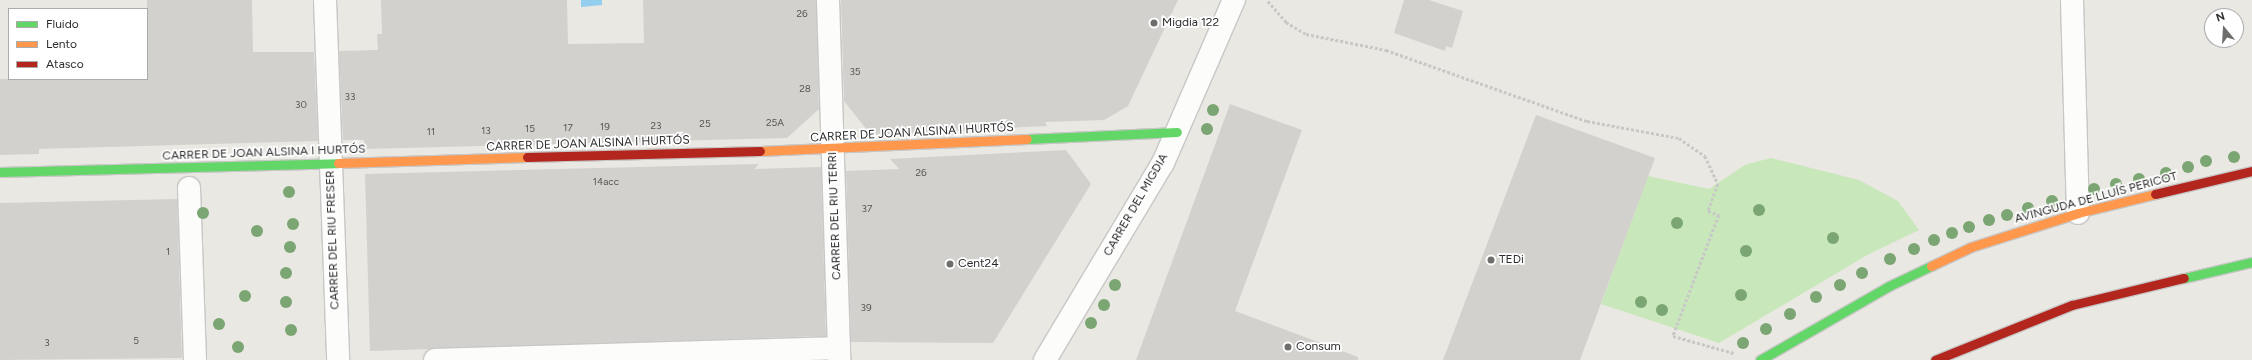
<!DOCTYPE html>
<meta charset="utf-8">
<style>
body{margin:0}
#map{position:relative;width:2252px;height:360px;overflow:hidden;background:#eae8e2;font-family:Figtree,sans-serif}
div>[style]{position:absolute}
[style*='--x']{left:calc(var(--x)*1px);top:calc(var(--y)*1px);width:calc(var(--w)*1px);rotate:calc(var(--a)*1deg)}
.green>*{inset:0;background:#c8e7ba}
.water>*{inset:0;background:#94ceee}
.building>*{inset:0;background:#d3d1cd}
.path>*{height:2.5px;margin-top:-1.25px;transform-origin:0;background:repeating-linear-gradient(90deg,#c8c8c7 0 3px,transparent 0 5px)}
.roads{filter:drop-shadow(1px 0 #c8c7c7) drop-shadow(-1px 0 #c8c7c7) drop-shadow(0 1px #c8c7c7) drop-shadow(0 -1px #c8c7c7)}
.street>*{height:22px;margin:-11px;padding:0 11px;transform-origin:11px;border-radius:11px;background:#fcfcfb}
.fast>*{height:9px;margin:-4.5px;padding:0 4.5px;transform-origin:4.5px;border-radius:4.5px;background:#63d668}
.slow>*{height:9px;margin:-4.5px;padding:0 4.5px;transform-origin:4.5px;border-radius:4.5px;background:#ff974d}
.jam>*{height:9px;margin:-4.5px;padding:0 4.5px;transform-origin:4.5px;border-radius:4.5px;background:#b3261e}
.trees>*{width:12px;height:12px;margin:-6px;border-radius:50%;background:#7ba573}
.dots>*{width:11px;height:11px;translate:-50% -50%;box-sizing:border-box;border:2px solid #fff;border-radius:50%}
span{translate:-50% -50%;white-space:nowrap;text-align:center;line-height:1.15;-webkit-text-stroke:3.5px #fff;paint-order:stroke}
.number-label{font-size:10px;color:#565655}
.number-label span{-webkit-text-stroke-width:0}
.poi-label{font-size:12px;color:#2c2c2c}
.left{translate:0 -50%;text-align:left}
.street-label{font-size:12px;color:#2c2c2c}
.legend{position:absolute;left:8px;top:8px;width:140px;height:72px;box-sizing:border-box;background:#fff;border:1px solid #ababab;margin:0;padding:5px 7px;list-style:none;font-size:12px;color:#2c2c2c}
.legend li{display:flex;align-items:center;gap:8px;height:20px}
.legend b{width:20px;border:1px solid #ababab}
.north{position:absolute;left:2204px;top:8px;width:40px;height:40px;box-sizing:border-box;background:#fff;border:1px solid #ababab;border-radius:50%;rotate:342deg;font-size:11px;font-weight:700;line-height:16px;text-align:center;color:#2c2c2c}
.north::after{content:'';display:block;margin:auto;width:14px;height:18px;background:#6e6e6c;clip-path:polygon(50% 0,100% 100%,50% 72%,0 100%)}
</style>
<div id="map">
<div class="green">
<div style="clip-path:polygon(1771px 158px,1859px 180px,1898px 201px,1919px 230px,1869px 254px,1719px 343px,1601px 304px,1648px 176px,1709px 189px,1745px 165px)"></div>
</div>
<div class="water">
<div style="clip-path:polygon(581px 0,602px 0,602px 5px,581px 7px)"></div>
</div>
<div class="building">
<div style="clip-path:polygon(147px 0,252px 0,253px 52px,314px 52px,318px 141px,39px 149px,39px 154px,0 155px,0 79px,147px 79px)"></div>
<div style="clip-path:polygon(381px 0,567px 0,568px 44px,644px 43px,643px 0,816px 0,819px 109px,787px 138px,365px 149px,364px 140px,343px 140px,339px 51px,378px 50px,377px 34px,382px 34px)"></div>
<div style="clip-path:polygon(841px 0,1178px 0,1128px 106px,1104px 120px,1045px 122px,1047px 126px,871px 135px,844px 101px)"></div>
<div style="clip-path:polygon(1404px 0,1429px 0,1463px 11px,1452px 48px,1446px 46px,1445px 51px,1394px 33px)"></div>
<div style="clip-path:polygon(1230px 104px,1302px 130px,1235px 311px,1358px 357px,1358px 360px,1136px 360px)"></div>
<div style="clip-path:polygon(1536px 115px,1655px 158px,1580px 360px,1443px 360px)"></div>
<div style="clip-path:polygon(1066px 150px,1091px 184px,993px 343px,851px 342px,846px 171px,899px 169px,890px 159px)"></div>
<div style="clip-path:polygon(759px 164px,754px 169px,821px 167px,826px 336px,370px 351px,365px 174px)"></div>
<div style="clip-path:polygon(177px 199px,182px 358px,0 360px,0 203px)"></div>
</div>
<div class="path">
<div style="--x:1268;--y:1;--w:28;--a:49"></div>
<div style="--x:1286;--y:22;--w:23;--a:31"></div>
<div style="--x:1306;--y:34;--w:82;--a:11.3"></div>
<div style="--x:1386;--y:50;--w:213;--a:19.5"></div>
<div style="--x:1587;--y:121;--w:94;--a:10.5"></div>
<div style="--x:1679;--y:138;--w:32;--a:35"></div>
<div style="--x:1705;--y:156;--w:31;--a:65"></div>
<div style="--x:1718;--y:184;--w:29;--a:110"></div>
<div style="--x:1708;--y:211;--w:12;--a:20"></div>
<div style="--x:1719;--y:215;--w:129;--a:110.8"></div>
<div style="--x:1673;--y:336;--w:63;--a:15.6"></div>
</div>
<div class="roads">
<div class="street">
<div style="--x:325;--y:0;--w:360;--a:87.9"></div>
<div style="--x:828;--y:0;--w:360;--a:88.2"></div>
<div style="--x:2072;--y:0;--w:213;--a:88.4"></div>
<div style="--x:189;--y:188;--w:172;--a:88"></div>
<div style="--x:435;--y:360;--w:404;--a:-1.7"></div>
<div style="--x:1045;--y:360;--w:230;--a:-59.1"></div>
<div style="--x:1163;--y:163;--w:178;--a:-66.5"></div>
</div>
<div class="fast">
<div style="--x:1027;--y:139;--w:150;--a:-2.7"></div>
<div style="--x:0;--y:172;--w:338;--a:-1.5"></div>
<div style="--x:2184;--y:278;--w:70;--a:-13.2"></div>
<div style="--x:1760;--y:360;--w:149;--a:-29.8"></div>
<div style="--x:1889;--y:286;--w:47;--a:-25.5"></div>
</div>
<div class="slow">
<div style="--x:760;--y:151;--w:267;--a:-2.6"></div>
<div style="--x:338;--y:163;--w:189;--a:-1.8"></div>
<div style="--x:1931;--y:266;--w:44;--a:-25.4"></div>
<div style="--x:1971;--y:247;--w:112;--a:-17.6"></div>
<div style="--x:2078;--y:213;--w:79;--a:-13.9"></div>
</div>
<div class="jam">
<div style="--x:527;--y:157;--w:233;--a:-1.5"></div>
<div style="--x:2155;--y:194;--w:100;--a:-13.3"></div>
<div style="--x:1935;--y:360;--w:148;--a:-21.9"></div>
<div style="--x:2072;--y:305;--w:115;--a:-13.6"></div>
</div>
</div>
<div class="trees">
<div style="left:1213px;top:110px"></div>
<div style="left:1207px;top:129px"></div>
<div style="left:2234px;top:157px"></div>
<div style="left:2206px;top:161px"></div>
<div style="left:2188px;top:167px"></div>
<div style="left:2166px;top:173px"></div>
<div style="left:2139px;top:179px"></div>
<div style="left:2116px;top:184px"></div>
<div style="left:2094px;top:189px"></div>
<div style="left:289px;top:192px"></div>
<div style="left:2052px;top:201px"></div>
<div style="left:2028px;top:208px"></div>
<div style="left:1759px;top:210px"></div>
<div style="left:203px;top:213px"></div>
<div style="left:2007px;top:215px"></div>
<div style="left:1989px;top:220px"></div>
<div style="left:1677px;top:223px"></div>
<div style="left:293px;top:224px"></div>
<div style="left:1969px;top:227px"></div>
<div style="left:257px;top:231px"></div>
<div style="left:1952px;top:233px"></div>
<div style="left:1833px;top:238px"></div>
<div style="left:1934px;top:240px"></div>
<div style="left:290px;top:247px"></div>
<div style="left:1914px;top:249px"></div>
<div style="left:1746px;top:251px"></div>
<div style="left:1890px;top:259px"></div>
<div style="left:286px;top:273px"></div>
<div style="left:1862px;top:273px"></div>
<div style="left:1115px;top:285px"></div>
<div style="left:1840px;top:285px"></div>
<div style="left:1741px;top:295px"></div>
<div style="left:245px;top:296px"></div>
<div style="left:1816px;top:297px"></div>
<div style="left:286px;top:302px"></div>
<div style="left:1641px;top:302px"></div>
<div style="left:1104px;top:305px"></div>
<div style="left:1662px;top:310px"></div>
<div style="left:1790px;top:314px"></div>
<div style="left:1091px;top:323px"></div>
<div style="left:219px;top:324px"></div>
<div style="left:1766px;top:329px"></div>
<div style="left:291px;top:330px"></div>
<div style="left:1743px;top:343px"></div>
<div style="left:238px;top:347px"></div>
</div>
<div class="dots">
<div style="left:1154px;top:23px;background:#6e6e6c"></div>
<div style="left:1491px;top:260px;background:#6e6e6c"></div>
<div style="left:950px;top:264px;background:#6e6e6c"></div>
<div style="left:1288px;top:347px;background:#6e6e6c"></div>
</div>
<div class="number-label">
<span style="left:802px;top:14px">26</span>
<span style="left:855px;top:72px">35</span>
<span style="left:805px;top:89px">28</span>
<span style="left:350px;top:97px">33</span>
<span style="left:301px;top:105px">30</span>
<span style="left:775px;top:123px">25A</span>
<span style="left:705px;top:124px">25</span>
<span style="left:656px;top:126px">23</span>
<span style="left:605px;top:127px">19</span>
<span style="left:568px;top:128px">17</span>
<span style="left:530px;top:129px">15</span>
<span style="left:486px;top:131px">13</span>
<span style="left:431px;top:132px">11</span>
<span style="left:921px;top:173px">26</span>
<span style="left:606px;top:182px">14acc</span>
<span style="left:867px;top:209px">37</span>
<span style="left:168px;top:252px">1</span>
<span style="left:866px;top:308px">39</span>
<span style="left:136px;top:341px">5</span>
<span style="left:47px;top:343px">3</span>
</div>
<div class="poi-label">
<span class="left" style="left:1162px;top:23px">Migdia 122</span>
<span class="left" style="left:1499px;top:260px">TEDi</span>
<span class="left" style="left:958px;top:264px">Cent24</span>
<span class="left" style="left:1296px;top:347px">Consum</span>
</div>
<div class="street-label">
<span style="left:912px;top:133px;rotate:-3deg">CARRER DE JOAN ALSINA I HURTÓS</span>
<span style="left:588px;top:144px;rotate:-2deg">CARRER DE JOAN ALSINA I HURTÓS</span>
<span style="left:264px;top:153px;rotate:-2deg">CARRER DE JOAN ALSINA I HURTÓS</span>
<span style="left:2096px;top:198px;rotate:-15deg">AVINGUDA DE LLUÍS PERICOT</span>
<span style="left:1136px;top:205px;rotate:-60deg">CARRER DEL MIGDIA</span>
<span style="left:835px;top:216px;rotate:-92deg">CARRER DEL RIU TERRI</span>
<span style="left:333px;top:240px;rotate:-92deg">CARRER DEL RIU FRESER</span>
</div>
<ul class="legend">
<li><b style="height:5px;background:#63d668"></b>Fluido</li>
<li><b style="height:5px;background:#ff974d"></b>Lento</li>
<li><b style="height:5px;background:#b3261e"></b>Atasco</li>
</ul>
<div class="north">N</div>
</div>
